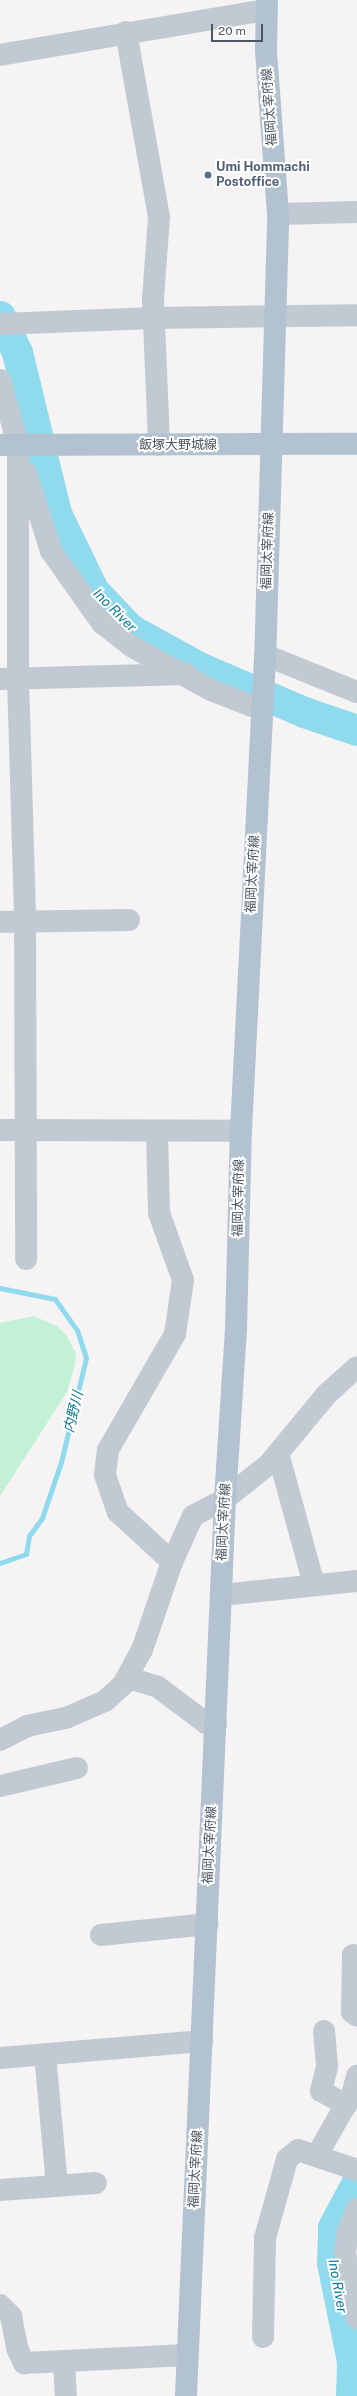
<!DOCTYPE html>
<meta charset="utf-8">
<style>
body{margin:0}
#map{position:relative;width:357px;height:2396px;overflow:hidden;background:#f5f3f3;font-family:"Public Sans","Noto Sans JP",sans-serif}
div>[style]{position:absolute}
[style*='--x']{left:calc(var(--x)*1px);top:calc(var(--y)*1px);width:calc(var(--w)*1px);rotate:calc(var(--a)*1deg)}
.green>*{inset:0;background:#c3f1d5}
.stream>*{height:5px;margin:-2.5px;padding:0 2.5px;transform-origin:2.5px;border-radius:2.5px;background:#90daee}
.river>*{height:31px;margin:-15.5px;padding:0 15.5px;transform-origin:15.5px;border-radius:15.5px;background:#90daee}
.minor>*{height:22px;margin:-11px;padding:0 11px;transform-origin:11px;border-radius:11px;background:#c1cad2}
.major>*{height:22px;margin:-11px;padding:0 11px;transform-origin:11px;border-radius:11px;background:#b3c2d1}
.dots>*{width:11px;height:11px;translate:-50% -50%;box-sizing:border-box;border:2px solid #fff;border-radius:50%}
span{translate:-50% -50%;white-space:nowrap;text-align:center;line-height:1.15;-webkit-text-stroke:4px #fff;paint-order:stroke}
.street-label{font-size:13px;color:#4a5661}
.service-label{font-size:13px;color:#4e5e75;font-weight:700}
.left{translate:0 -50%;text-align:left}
.water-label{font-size:14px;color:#0c7c9b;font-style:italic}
.scale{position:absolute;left:211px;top:24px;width:52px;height:18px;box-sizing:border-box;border:2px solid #4a5661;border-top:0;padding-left:5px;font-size:12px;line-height:14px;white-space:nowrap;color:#4a5661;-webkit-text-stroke:3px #fff;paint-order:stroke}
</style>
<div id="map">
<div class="green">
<div style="clip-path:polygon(34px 1316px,58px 1327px,67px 1336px,76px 1354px,75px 1364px,67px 1392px,0 1496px,0 1323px)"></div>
</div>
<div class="stream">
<div style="--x:0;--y:1288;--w:56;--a:11.3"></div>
<div style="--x:55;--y:1299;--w:38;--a:55"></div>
<div style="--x:77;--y:1330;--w:29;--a:72"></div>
<div style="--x:86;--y:1358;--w:107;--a:103.5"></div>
<div style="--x:61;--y:1462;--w:59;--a:108.7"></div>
<div style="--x:42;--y:1518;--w:22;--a:126"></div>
<div style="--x:29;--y:1536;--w:18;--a:99"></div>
<div style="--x:26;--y:1554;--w:28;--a:161"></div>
</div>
<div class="river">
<div style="--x:0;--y:316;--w:40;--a:65"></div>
<div style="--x:17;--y:352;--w:166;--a:76.4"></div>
<div style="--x:56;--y:513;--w:85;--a:64.3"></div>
<div style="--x:93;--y:590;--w:54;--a:46.5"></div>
<div style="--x:130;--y:629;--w:81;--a:28.8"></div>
<div style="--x:201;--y:668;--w:112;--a:23.1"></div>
<div style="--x:304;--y:712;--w:56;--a:18.8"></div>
<div style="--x:351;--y:2396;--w:35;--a:-88"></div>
<div style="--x:352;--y:2361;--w:100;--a:-101.5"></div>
<div style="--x:332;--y:2263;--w:36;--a:-88"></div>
<div style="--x:333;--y:2227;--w:51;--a:-61.9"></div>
</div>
<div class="minor">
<div style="--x:126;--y:32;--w:188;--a:79.9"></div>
<div style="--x:159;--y:217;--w:82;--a:94.2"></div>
<div style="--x:153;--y:299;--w:146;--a:87.6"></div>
<div style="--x:0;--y:55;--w:270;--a:-9.6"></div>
<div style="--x:278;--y:214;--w:79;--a:-1.5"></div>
<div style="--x:0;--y:324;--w:154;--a:-2.2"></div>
<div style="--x:154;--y:318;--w:203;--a:-0.8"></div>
<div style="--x:0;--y:380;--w:67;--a:74.5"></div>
<div style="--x:18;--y:445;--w:234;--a:90"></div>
<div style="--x:18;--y:679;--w:243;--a:88.3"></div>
<div style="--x:25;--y:922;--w:337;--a:89.8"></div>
<div style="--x:20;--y:467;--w:8;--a:45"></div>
<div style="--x:26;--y:473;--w:82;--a:72.2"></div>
<div style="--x:51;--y:551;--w:88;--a:54.7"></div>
<div style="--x:102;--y:623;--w:37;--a:38"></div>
<div style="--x:131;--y:646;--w:91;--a:28.8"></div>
<div style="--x:211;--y:690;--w:55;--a:21.4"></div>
<div style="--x:265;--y:655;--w:99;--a:21.9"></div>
<div style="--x:0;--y:679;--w:187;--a:-1.5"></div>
<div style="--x:0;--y:922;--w:129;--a:-0.9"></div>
<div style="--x:0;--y:1130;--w:241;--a:0.2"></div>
<div style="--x:157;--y:1131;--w:82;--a:88.6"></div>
<div style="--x:159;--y:1213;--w:71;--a:70.3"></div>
<div style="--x:183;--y:1280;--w:55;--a:98.4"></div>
<div style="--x:175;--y:1334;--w:134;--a:120"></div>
<div style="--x:108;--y:1450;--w:25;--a:97"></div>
<div style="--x:105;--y:1475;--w:39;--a:71"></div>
<div style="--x:118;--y:1512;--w:74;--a:42.8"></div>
<div style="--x:278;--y:1453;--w:137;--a:74.7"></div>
<div style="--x:221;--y:1595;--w:137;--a:-5.9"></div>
<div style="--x:129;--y:1678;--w:30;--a:17"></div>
<div style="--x:158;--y:1687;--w:60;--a:36.9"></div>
<div style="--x:206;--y:1723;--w:10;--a:6"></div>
<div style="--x:0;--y:1740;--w:30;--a:-27"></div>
<div style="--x:27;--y:1726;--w:40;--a:-12"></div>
<div style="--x:66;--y:1718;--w:43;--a:-23.6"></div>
<div style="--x:105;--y:1701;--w:24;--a:-42"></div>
<div style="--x:123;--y:1685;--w:40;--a:-62"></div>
<div style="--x:142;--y:1650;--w:93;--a:-71.2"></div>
<div style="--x:172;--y:1562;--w:51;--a:-65.5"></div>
<div style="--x:193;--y:1516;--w:36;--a:-28"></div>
<div style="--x:225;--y:1499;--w:56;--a:-38.5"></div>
<div style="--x:269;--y:1464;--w:91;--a:-50.4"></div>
<div style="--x:327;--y:1394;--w:40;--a:-42"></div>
<div style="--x:0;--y:1786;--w:79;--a:-13.2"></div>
<div style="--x:101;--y:1935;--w:107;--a:-5.9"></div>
<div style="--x:353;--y:1955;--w:57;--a:91"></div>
<div style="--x:352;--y:2012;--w:6;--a:39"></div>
<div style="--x:324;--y:2031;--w:36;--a:85"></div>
<div style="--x:327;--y:2067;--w:25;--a:104"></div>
<div style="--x:321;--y:2091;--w:29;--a:29"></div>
<div style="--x:45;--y:2054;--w:132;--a:84.8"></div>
<div style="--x:0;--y:2058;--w:203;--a:-4.8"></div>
<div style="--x:317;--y:2155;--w:70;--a:-60.2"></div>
<div style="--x:352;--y:2094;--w:19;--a:-74"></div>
<div style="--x:0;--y:2190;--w:96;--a:-4.2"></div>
<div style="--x:357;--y:2209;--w:24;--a:112"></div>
<div style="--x:348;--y:2231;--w:22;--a:98"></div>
<div style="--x:345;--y:2253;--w:66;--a:79.5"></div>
<div style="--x:0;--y:2305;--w:16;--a:45"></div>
<div style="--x:11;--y:2316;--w:33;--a:79"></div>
<div style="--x:17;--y:2348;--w:17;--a:65"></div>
<div style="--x:24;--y:2363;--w:163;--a:-2.8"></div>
<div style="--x:263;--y:2337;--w:99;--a:-88.8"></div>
<div style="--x:265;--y:2238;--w:82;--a:-74.4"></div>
<div style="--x:287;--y:2159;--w:14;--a:-39"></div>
<div style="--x:298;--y:2150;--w:62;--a:18.7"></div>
<div style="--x:64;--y:2361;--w:35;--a:87"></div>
</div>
<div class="major">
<div style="--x:0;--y:445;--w:357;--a:-0.2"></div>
<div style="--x:186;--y:2396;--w:898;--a:-87.51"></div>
<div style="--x:225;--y:1499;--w:169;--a:-86.3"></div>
<div style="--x:236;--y:1330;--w:199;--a:-88.6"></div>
<div style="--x:241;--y:1131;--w:469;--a:-87.1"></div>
<div style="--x:265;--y:663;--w:449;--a:-88.3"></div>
<div style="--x:278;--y:214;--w:164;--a:-94.2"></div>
<div style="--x:266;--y:50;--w:50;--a:-88.9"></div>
</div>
<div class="dots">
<div style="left:208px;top:175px;background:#5c6f8a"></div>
</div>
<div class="street-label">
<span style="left:270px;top:107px;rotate:-94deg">福岡太宰府線</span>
<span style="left:178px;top:445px">飯塚大野城線</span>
<span style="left:268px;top:551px;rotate:-88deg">福岡太宰府線</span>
<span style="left:253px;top:874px;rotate:-87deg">福岡太宰府線</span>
<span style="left:239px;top:1198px;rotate:-89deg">福岡太宰府線</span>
<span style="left:224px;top:1522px;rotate:-87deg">福岡太宰府線</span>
<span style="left:210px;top:1845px;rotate:-87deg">福岡太宰府線</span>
<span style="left:196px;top:2169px;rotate:-87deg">福岡太宰府線</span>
</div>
<div class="service-label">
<span class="left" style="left:216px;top:175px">Umi Hommachi<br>Postoffice</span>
</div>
<div class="water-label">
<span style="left:115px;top:610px;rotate:45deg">Ino River</span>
<span style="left:73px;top:1412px;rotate:-77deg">内野川</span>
<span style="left:338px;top:2286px;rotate:80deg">Ino River</span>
</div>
<div class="scale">20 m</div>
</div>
